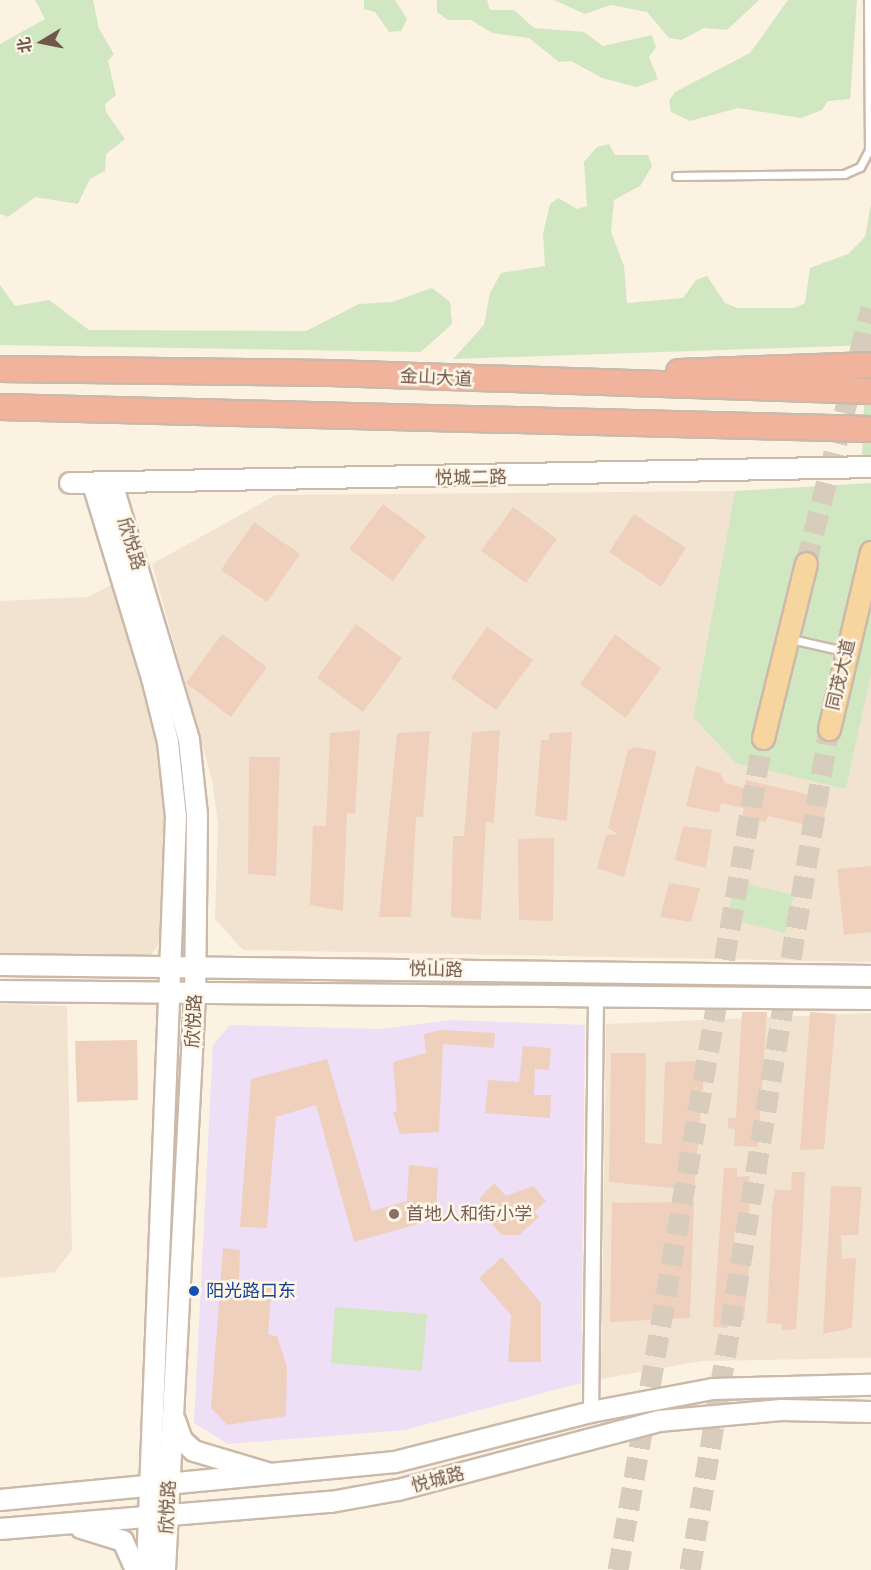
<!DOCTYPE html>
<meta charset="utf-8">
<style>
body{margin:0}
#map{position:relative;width:871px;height:1570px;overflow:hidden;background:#fbf2e2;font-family:"PT Sans","Noto Sans SC",sans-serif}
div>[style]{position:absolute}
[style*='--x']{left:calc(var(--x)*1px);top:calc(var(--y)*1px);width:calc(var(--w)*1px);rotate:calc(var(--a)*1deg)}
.residential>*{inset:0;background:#f2e3d1}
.education>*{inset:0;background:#eedff7}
.green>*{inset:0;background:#d1e7c2}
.building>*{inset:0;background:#efd0bc}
.primary-tunnel>*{height:21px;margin-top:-10.5px;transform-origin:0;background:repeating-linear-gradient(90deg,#d8ccbc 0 21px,transparent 0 31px)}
.roads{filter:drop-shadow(2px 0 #cbb9aa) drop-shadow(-2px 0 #cbb9aa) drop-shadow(0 2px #cbb9aa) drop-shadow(0 -2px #cbb9aa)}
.lane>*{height:7px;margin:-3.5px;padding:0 3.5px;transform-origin:3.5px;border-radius:3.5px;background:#fff}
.street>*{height:14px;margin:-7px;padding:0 7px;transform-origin:7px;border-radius:7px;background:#fff}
.secondary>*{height:20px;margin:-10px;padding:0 10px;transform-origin:10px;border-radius:10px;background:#fff}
.primary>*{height:21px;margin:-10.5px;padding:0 10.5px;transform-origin:10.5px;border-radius:10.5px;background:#f6d69e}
.highway>*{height:24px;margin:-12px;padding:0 12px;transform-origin:12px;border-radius:12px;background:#f2b39c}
.dots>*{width:16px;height:16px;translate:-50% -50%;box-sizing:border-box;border:3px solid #fef6e8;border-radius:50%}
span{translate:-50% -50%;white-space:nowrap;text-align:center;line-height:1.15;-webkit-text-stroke:5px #fef6e8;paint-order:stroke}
.street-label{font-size:18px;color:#71584a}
.education-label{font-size:18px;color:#785e54}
.left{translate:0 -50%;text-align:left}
.transit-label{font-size:18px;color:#164399}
.north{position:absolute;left:12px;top:12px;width:60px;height:60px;-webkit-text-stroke:4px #fef6e8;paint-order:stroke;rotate:260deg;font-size:16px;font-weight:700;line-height:24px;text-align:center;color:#71584a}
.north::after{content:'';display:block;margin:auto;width:21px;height:27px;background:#71584a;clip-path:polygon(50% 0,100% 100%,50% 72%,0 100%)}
</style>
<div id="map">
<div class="residential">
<div style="clip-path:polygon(735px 491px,693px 717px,846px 789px,871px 676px,871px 962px,243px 950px,215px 919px,218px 823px,212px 780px,152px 564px,276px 495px)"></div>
<div style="clip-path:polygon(113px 584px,157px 744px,167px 817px,164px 937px,149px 957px,0 954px,0 601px,88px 597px)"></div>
<div style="clip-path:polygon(0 1004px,67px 1006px,72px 1250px,55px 1272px,0 1278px)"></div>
<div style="clip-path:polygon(871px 1013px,871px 1358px,702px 1361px,601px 1379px,606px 1024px)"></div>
</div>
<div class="education">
<div style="clip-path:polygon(450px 1020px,585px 1025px,581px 1383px,405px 1430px,228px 1444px,194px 1423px,213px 1045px,230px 1025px,381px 1029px)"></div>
</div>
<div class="green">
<div style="clip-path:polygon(35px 0,93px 0,99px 29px,114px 54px,108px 61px,116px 95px,105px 104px,106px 112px,125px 139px,106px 154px,105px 171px,90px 179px,78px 204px,35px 197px,8px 217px,0 214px,0 44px,45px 19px)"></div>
<div style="clip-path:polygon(364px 0,395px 0,407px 19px,401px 31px,389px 32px,375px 12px,364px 9px)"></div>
<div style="clip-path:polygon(437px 0,487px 0,490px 10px,514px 10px,534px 28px,584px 32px,603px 46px,652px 35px,656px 47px,649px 57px,658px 79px,637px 87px,602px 78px,571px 61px,559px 62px,529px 38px,492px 33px,471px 20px,448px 20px,437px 12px)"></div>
<div style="clip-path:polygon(554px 0,759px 0,727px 30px,704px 28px,681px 40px,669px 38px,647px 12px,611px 5px,585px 14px)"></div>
<div style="clip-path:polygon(788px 0,857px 0,850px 99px,828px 101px,822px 110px,801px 118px,738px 108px,690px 121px,671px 112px,669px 101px,675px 92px,750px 53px)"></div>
<div style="clip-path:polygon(609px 144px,615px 155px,648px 155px,652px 166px,640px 186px,614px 200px,611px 232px,624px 266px,627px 303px,683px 298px,696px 280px,707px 276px,725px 303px,738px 308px,794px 308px,805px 303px,810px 268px,848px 254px,865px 237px,871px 204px,871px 345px,453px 359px,484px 325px,490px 293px,501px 273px,545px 266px,543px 234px,550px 204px,558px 198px,577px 209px,587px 206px,584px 162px,597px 147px)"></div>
<div style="clip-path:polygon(0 285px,15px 306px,49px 300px,89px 330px,306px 331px,359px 304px,392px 302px,432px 288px,450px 302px,452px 324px,421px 352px,0 345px)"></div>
<div style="clip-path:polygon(871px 374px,871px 457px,862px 456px,865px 376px)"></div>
<div style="clip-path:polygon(871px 483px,871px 676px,846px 789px,736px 763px,693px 717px,735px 491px)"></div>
<div style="clip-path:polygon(736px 881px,794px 895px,785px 933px,726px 918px)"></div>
<div style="clip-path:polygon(335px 1307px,427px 1314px,422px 1371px,331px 1363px)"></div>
</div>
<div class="building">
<div style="clip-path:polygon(383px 504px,426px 536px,393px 581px,349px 549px)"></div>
<div style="clip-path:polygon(513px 507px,557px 539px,526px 583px,481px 551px)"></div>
<div style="clip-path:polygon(634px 514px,686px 548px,661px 587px,609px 552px)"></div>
<div style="clip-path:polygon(254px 522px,300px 554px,267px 602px,221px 570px)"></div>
<div style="clip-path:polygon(356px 624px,402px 658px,363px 712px,317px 678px)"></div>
<div style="clip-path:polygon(487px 627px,533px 660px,496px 710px,451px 678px)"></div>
<div style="clip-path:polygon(222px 634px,267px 667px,231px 717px,186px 683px)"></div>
<div style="clip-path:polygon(615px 634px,661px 668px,626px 718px,580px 684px)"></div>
<div style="clip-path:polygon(360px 730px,355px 814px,347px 813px,343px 911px,310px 905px,313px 826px,326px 826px,330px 733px)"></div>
<div style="clip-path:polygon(500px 730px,494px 823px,486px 822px,481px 920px,451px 917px,453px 836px,464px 836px,472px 732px)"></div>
<div style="clip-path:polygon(430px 731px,423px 817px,416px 817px,411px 917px,379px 917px,397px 733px)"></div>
<div style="clip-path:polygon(572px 732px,567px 821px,535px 816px,541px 740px,549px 740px,549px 733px)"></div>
<div style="clip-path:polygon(634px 747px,657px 751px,624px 877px,597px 868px,606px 835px,618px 834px,608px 828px,628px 750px)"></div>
<div style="clip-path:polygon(249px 757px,280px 757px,276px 876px,248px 874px)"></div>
<div style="clip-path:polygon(696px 766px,720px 773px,725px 783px,744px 788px,746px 780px,828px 799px,821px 828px,768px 816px,766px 822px,742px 817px,744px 808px,721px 803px,719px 813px,686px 806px)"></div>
<div style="clip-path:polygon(683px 826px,712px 830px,706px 868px,675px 860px)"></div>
<div style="clip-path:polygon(554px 838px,553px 921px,519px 920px,518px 839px)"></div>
<div style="clip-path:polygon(871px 866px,871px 932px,844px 935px,837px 869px)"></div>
<div style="clip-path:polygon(669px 883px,700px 888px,691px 922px,660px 917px)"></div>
<div style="clip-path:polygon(742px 1012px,767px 1012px,758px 1147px,734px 1146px,735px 1129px,728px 1128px,728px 1118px,736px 1118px)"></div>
<div style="clip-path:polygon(810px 1012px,836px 1014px,824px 1149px,800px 1150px)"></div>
<div style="clip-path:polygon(441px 1030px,495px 1033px,494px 1048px,443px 1044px,439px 1132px,400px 1134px,393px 1112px,397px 1111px,393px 1062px,426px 1053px,424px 1034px)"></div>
<div style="clip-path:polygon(137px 1040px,138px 1100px,77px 1102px,75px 1041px)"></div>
<div style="clip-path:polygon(523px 1046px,551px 1048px,549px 1070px,535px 1069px,534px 1095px,551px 1095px,550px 1118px,485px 1113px,488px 1080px,519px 1082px)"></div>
<div style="clip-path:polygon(611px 1053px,646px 1053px,645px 1143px,662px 1144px,665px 1062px,705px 1061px,694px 1190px,609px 1182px)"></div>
<div style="clip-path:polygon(327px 1059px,372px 1211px,407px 1201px,409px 1165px,438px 1168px,436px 1219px,354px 1242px,316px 1105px,276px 1117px,267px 1228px,240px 1227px,251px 1079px)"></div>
<div style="clip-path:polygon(724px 1168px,737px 1168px,737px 1177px,749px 1176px,751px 1190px,747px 1231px,735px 1231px,733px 1256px,750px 1257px,744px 1320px,729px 1320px,728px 1328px,713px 1327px)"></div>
<div style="clip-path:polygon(792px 1172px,805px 1172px,802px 1239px,796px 1329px,782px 1330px,782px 1324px,767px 1323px,772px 1207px,775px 1190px,791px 1190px)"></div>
<div style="clip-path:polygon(494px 1183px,506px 1196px,533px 1186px,546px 1201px,534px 1212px,539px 1217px,519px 1235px,502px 1235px,480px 1212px,485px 1206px,479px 1199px)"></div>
<div style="clip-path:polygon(831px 1186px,862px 1187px,858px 1235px,841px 1235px,842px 1259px,856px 1258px,852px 1328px,823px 1334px)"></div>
<div style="clip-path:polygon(694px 1202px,690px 1318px,610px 1322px,612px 1203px)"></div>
<div style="clip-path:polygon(223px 1248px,240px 1250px,239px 1280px,272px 1281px,268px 1335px,277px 1336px,287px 1367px,286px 1416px,227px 1425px,211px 1408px)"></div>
<div style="clip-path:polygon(502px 1257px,541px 1303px,541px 1362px,508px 1362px,511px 1315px,479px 1278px)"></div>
</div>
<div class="primary-tunnel">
<div style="--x:806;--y:563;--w:263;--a:-75.7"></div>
<div style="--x:618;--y:1570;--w:845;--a:-80.11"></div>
<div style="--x:690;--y:1570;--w:852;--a:-80.62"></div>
</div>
<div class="roads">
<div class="lane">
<div style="--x:676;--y:176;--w:168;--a:-0.7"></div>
<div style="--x:844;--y:174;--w:17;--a:-24"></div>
<div style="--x:860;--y:167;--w:19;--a:-62"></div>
<div style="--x:869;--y:150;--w:150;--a:-90.4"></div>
<div style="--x:791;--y:639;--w:54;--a:12.8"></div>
</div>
<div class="street">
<div style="--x:591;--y:1412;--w:415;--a:-89.3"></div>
</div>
<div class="secondary">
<div style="--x:70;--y:483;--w:801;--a:-1.14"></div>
<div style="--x:112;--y:483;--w:268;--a:73.3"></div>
<div style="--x:189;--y:740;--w:75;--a:83.9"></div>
<div style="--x:197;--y:815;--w:180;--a:90.6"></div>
<div style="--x:195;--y:995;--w:576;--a:92.99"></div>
<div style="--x:93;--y:484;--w:203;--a:73.1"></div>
<div style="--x:152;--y:678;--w:66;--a:76"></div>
<div style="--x:168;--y:742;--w:75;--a:83.9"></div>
<div style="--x:176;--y:817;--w:754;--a:92.21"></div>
<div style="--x:0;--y:965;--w:871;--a:0.72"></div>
<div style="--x:0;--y:991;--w:871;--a:0.53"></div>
<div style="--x:175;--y:1420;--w:21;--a:71"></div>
<div style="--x:182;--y:1440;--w:16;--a:43"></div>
<div style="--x:194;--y:1451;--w:77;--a:16.6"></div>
<div style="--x:0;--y:1500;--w:397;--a:-5.5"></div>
<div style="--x:395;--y:1462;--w:202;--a:-14.3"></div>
<div style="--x:591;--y:1412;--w:124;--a:-10.7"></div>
<div style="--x:713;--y:1389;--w:158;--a:-1.5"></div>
<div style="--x:81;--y:1528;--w:44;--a:17.2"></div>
<div style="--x:123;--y:1541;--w:32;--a:66"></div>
<div style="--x:0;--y:1529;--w:332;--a:-4.7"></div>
<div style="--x:331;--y:1502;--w:68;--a:-10.2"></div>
<div style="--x:398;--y:1490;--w:270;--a:-14.8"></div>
<div style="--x:659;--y:1421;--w:123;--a:-5.1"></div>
<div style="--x:782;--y:1410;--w:89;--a:1.3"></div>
</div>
<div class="primary">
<div style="--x:829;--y:729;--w:182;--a:-76.7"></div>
<div style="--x:763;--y:738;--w:180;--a:-76.2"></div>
</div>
<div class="highway">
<div style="--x:0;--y:369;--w:330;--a:0.7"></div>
<div style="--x:330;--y:373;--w:541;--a:1.91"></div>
<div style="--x:679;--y:372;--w:192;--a:-2.1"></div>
<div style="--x:0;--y:407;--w:871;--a:1.45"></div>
</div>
</div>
<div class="dots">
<div style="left:394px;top:1214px;background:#8d6e63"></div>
<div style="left:194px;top:1291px;background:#1a4fb4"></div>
</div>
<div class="street-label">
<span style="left:436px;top:378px;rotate:3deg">金山大道</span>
<span style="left:471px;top:478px;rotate:-1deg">悦城二路</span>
<span style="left:131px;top:544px;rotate:73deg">欣悦路</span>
<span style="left:841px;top:675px;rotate:-77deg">同茂大道</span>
<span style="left:436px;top:970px;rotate:1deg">悦山路</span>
<span style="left:194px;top:1021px;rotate:-87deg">欣悦路</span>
<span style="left:438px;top:1480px;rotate:-15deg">悦城路</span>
<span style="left:168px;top:1507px;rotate:-87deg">欣悦路</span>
</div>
<div class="education-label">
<span class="left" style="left:406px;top:1214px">首地人和街小学</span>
</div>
<div class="transit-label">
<span class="left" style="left:206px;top:1291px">阳光路口东</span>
</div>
<div class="north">北</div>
</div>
